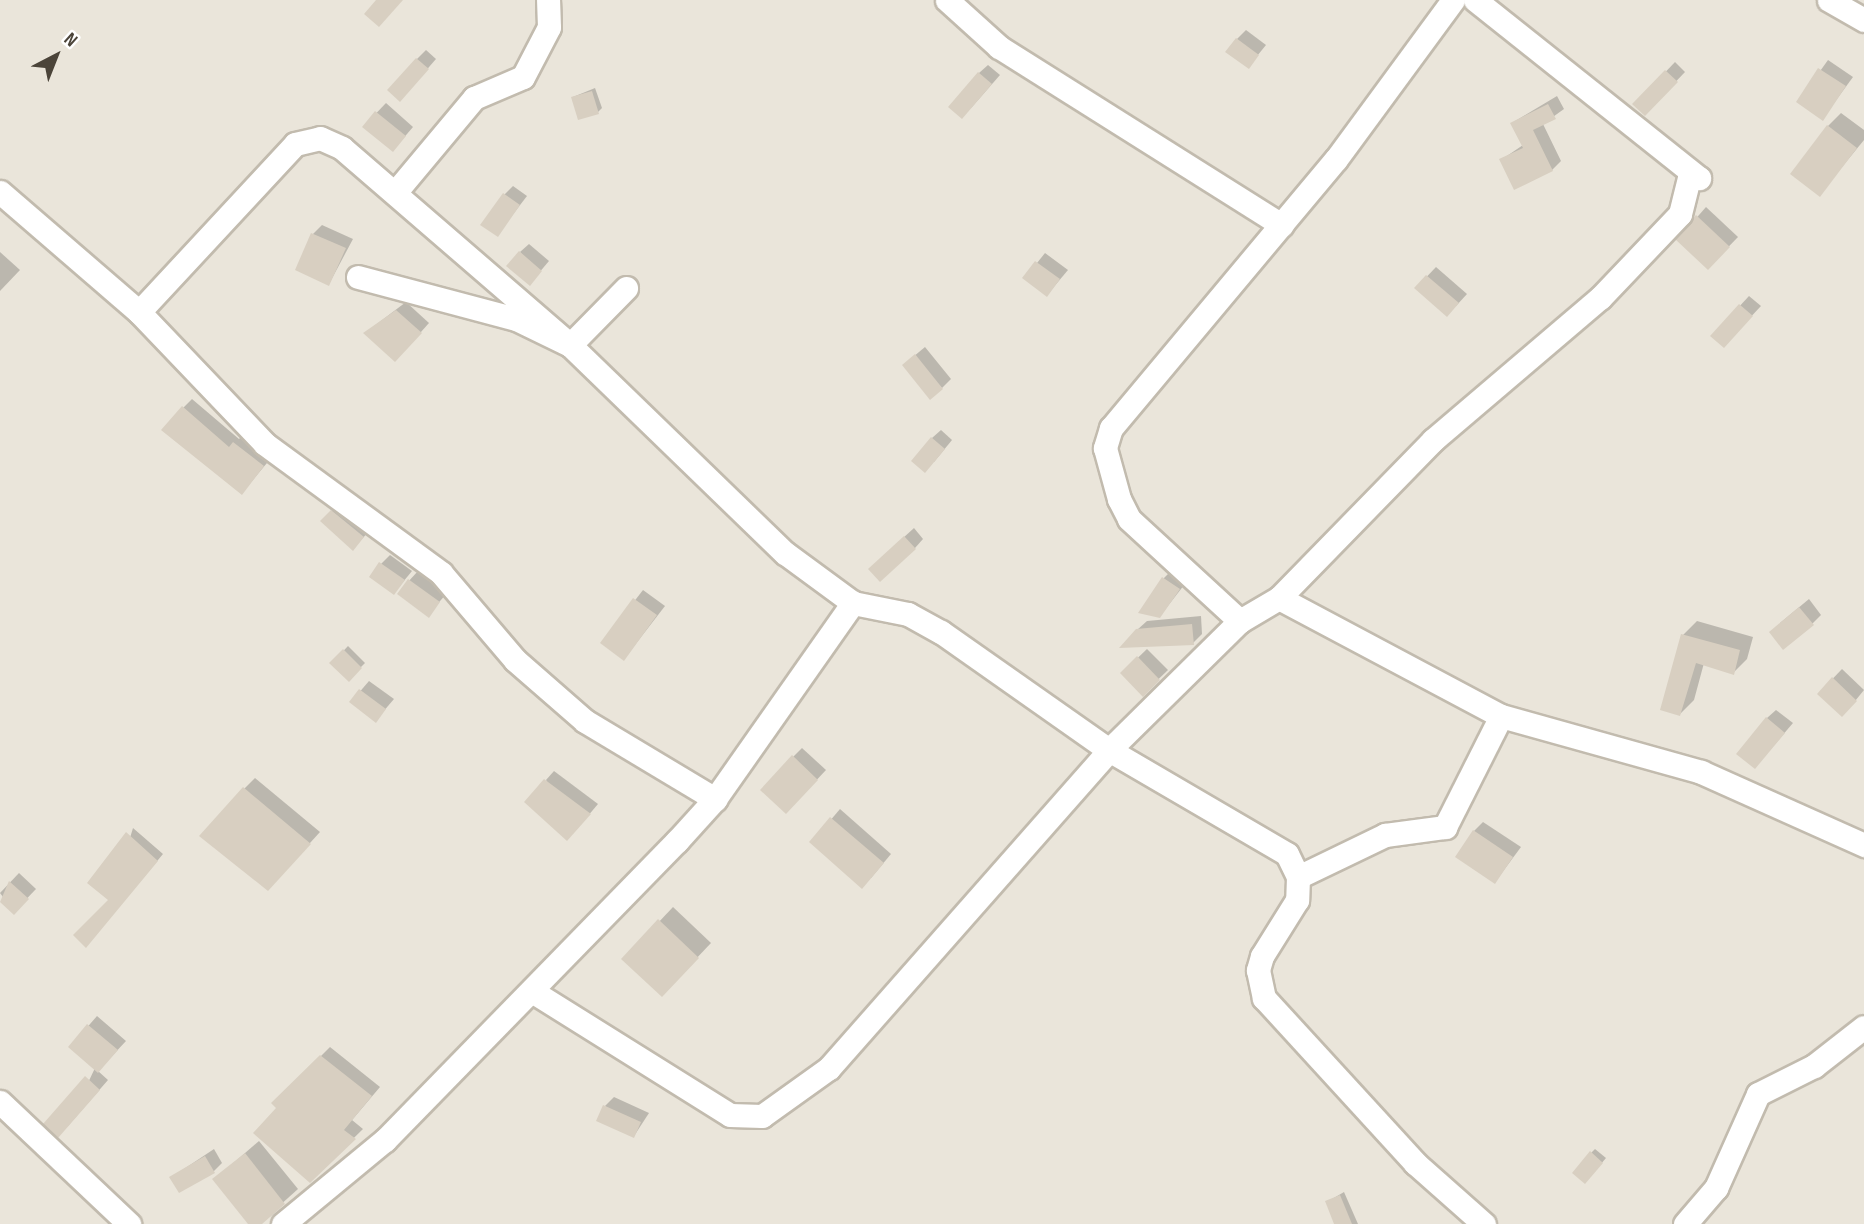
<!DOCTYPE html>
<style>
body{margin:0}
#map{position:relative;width:1864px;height:1224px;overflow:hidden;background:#f6f3ec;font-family:"Sofia Sans Condensed",sans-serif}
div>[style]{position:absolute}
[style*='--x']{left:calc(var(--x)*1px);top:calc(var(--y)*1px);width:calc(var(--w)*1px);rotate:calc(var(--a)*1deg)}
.residential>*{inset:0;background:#eae5da}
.shadow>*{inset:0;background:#0003}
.building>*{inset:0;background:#d8cfc1}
.roads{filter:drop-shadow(2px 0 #c2bbae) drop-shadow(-2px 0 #c2bbae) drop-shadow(0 2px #c2bbae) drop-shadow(0 -2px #c2bbae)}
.street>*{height:23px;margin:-11.5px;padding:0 11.5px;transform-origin:11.5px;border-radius:11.5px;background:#fff}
span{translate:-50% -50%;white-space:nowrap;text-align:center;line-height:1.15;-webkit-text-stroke:5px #fff;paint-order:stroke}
.north{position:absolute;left:21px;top:21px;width:70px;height:70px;-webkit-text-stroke:5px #fff;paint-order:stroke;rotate:42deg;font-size:19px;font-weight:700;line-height:28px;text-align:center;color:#4b4439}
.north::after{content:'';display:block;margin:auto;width:24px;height:32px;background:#4b4439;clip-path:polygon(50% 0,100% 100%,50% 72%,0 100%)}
</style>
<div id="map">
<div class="residential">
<div style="clip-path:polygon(0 0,1864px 0,1864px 1224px,0 1224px)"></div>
</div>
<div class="shadow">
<div style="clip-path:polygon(1246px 30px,1266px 45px,1249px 66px,1237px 39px)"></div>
<div style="clip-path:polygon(426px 50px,436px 59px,409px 90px,417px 59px)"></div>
<div style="clip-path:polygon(1828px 60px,1853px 77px,1823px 118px,1798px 102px)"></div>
<div style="clip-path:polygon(1675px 62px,1685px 72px,1645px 114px,1635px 104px)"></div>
<div style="clip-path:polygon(988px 65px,1000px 75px,971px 108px,979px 73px)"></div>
<div style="clip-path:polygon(595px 88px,602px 108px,598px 112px,573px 97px)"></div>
<div style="clip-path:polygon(1557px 96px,1564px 109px,1543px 124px,1561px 161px,1552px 170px,1501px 160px,1523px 145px,1512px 123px)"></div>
<div style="clip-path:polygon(386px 103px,413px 127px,401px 141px,364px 126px)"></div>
<div style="clip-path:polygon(1841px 113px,1864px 130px,1864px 140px,1819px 195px,1828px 126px)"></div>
<div style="clip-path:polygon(513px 186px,527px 196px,497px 235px,504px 195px)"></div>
<div style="clip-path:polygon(1706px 207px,1738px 237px,1708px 268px,1678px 239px)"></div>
<div style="clip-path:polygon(322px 225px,353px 239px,329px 284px,313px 234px)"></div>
<div style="clip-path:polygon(529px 244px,549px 261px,538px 274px,520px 252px)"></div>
<div style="clip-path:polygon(0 252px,20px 270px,0 291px)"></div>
<div style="clip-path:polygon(1045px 253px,1068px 270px,1047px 295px,1025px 278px)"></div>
<div style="clip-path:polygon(1436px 267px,1467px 294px,1456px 306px,1416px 288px)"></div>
<div style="clip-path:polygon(1749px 296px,1761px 306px,1732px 337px,1712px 336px)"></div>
<div style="clip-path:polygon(406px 302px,429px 323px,404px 351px,365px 333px)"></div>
<div style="clip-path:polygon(925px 347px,951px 379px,942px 388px,913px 357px)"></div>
<div style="clip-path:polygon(192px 399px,239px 439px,243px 435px,272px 457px,242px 493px,183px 408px)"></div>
<div style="clip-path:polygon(941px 430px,952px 440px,934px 462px,932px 438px)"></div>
<div style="clip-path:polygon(341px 502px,372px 528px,361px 540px,323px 521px)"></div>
<div style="clip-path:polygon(914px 528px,923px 539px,915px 548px,879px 560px)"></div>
<div style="clip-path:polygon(390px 555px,412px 571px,394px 593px,381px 564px)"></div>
<div style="clip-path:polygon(1173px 569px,1188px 580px,1160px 616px,1164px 578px)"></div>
<div style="clip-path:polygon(418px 571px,447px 593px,428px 615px,407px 583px)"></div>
<div style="clip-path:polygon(643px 590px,665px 606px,624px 659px,602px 643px)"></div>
<div style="clip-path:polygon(1809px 599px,1821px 615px,1812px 624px,1780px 623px)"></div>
<div style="clip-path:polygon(1201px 616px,1202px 634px,1193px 643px,1137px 630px,1147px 621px)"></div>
<div style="clip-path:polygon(1697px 621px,1753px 637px,1747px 659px,1733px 673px,1704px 663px,1694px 700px,1680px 714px,1683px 635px)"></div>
<div style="clip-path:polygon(348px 646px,365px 663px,349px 679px,332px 663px)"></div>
<div style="clip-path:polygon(1147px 649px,1168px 670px,1143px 694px,1122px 673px)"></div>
<div style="clip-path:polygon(1842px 669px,1864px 690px,1851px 706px,1819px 693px)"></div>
<div style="clip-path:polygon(369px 681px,394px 699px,376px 720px,351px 702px)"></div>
<div style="clip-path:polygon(1776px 710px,1793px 723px,1763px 758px,1767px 718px)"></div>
<div style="clip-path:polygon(802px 748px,826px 770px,795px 803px,793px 757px)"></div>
<div style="clip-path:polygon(554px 771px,598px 804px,576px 830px,546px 780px)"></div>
<div style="clip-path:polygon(255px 778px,320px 832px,279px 877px,244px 789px)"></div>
<div style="clip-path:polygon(840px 809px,891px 854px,871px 878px,812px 842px)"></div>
<div style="clip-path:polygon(1483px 822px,1521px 847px,1495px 882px,1474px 831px)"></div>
<div style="clip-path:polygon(133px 828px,163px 854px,92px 939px,111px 900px)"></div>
<div style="clip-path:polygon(19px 873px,36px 889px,14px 912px,0 893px)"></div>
<div style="clip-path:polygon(673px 907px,711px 943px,675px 981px,624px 959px)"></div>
<div style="clip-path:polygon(97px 1016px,126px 1041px,98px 1071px,108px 1080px,67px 1127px,95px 1068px,70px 1047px)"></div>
<div style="clip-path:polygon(330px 1047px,380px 1087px,352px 1120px,363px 1129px,310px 1181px,274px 1103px)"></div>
<div style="clip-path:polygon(614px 1097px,649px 1113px,634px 1136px,605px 1106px)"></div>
<div style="clip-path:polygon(259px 1141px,298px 1189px,259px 1224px,251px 1224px,215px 1179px)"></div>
<div style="clip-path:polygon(214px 1149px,222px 1163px,213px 1172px,172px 1177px)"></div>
<div style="clip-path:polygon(1595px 1149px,1606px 1158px,1589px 1178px,1591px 1153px)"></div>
<div style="clip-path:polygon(1344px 1192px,1358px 1224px,1336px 1224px,1327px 1202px)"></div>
</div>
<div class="building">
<div style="clip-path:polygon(376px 0,403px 0,379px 27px,364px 14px)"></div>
<div style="clip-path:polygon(1236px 38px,1259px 55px,1249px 69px,1225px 52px)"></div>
<div style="clip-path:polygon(416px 58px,429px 69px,400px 102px,387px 90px)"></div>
<div style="clip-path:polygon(1818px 68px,1846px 86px,1823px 121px,1796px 102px)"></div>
<div style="clip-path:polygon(1665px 70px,1678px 82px,1645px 116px,1632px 104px)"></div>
<div style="clip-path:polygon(978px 72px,992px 84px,962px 119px,948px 107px)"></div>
<div style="clip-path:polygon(592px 91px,599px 114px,578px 120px,571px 97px)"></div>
<div style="clip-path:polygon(1548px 104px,1556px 119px,1533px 130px,1553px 171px,1514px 190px,1499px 159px,1523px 148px,1510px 123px)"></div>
<div style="clip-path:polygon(375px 111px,406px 136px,393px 152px,362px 127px)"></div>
<div style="clip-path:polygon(1827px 125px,1857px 148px,1820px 197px,1790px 174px)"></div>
<div style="clip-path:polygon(503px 193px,520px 205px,498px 237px,480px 225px)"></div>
<div style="clip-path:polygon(1696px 215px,1730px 247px,1708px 270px,1675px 239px)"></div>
<div style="clip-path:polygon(311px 233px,346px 248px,329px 286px,295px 270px)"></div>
<div style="clip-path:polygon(519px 251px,542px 271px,530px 286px,506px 266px)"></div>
<div style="clip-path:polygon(1035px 261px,1060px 279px,1047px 297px,1022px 278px)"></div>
<div style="clip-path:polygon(1426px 275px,1459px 303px,1447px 317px,1414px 288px)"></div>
<div style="clip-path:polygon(1739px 304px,1753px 316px,1724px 348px,1710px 336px)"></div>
<div style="clip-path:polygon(396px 310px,422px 333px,395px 362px,363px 333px)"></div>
<div style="clip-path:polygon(915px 354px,943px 389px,930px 400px,902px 365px)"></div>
<div style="clip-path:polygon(182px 406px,229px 447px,233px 442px,264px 466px,242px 495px,161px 430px)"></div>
<div style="clip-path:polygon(931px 437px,945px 449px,925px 473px,911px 461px)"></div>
<div style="clip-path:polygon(331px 510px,364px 537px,353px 551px,320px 521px)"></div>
<div style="clip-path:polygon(904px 536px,916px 549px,880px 582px,868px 569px)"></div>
<div style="clip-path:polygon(379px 562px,405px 580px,394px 595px,369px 577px)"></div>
<div style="clip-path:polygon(1162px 577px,1180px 589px,1160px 618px,1138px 613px)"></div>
<div style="clip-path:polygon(408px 579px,440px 602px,429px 618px,397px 594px)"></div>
<div style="clip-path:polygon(633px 598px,657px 615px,624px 661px,600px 643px)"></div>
<div style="clip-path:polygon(1799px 607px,1814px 625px,1783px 650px,1769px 632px)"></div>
<div style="clip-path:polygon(1192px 624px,1194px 645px,1119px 648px,1136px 629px)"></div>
<div style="clip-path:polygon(1681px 634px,1740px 650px,1734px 675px,1696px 663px,1680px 716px,1660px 710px)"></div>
<div style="clip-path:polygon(343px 649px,362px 668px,349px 682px,329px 663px)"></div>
<div style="clip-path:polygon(1137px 656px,1160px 680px,1143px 697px,1120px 673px)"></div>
<div style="clip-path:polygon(1832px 677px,1857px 701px,1842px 717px,1817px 694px)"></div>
<div style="clip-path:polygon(359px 689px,386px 709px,376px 723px,349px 702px)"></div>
<div style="clip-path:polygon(1766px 717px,1785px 733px,1755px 769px,1736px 754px)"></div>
<div style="clip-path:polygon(792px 755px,818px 780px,786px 814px,760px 790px)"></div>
<div style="clip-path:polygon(544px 779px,591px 814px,567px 841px,524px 802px)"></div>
<div style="clip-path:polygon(243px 787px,311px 844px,268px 891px,199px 836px)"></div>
<div style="clip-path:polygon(830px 817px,884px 863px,862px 889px,809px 842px)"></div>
<div style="clip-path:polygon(1473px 830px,1513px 857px,1495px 884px,1455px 857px)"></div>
<div style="clip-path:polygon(126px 832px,158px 861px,86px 948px,73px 935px,108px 900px,87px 883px)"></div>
<div style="clip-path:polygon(9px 881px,29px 899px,14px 915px,0 902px)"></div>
<div style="clip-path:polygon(658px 919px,699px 958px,662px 997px,621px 959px)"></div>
<div style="clip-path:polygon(87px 1024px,118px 1050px,98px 1073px,68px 1047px)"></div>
<div style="clip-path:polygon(320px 1055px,372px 1096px,344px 1130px,356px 1139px,310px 1183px,253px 1133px,276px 1108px,271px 1103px)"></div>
<div style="clip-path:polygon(85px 1076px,100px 1090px,58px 1138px,43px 1124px)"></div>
<div style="clip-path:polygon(603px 1105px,641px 1122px,634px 1138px,596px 1121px)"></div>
<div style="clip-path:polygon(1590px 1151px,1603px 1163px,1585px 1184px,1572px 1173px)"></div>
<div style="clip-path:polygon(245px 1153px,285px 1204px,262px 1224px,248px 1224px,212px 1179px)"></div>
<div style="clip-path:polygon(205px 1156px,215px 1173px,179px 1193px,169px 1177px)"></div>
<div style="clip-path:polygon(1340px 1195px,1352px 1224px,1334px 1224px,1325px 1201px)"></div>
</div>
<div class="roads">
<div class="street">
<div style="--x:947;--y:0;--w:70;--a:42.1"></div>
<div style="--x:999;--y:47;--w:334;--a:32.2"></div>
<div style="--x:1453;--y:0;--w:197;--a:126.3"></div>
<div style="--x:1336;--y:159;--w:351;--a:129.9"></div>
<div style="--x:1111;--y:428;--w:21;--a:107"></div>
<div style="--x:1105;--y:448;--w:53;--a:74.6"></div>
<div style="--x:1119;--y:499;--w:22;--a:63"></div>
<div style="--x:1129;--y:519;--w:151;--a:42.6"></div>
<div style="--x:1240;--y:621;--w:45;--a:-30.5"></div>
<div style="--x:1279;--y:598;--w:251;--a:28"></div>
<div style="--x:1501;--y:716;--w:208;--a:15.6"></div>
<div style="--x:1701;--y:772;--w:179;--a:24.1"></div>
<div style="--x:1829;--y:0;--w:40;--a:29.7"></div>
<div style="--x:398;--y:189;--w:119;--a:-50.1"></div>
<div style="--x:474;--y:98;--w:53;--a:-23.2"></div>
<div style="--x:523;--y:77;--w:56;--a:-62.5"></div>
<div style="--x:549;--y:27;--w:27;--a:-92"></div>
<div style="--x:0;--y:192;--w:184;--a:40.8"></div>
<div style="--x:139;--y:312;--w:182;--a:46.3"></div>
<div style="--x:265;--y:444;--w:218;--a:36.2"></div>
<div style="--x:441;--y:573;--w:114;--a:49.6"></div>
<div style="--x:515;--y:660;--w:93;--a:41.1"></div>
<div style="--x:585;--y:721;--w:152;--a:31"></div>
<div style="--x:358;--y:277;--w:163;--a:14.9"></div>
<div style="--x:516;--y:319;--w:60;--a:25.7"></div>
<div style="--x:570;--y:345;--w:80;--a:-45.5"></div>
<div style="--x:139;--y:312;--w:229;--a:-47.1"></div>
<div style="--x:295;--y:144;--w:26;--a:-13"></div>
<div style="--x:320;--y:138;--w:24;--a:24"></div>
<div style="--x:342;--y:148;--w:301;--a:40.8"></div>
<div style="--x:570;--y:345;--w:299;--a:44.1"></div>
<div style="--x:785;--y:553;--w:84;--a:36.3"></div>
<div style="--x:853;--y:603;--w:56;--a:11.3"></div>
<div style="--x:908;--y:614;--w:38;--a:29"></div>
<div style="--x:941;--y:632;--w:205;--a:35.1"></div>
<div style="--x:1109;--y:750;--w:206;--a:30.3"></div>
<div style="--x:1287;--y:854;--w:25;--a:64"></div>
<div style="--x:1298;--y:877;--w:23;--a:92"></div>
<div style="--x:1297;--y:900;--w:66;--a:122"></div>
<div style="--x:1262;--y:956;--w:15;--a:106"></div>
<div style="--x:1258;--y:970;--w:29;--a:78"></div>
<div style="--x:1264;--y:998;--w:224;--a:47.5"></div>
<div style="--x:1415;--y:1163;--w:92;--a:41.5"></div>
<div style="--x:1279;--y:598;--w:221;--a:-45.7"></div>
<div style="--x:1433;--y:440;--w:219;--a:-40.4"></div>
<div style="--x:1600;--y:298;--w:116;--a:-46.4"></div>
<div style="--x:1680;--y:214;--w:38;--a:-76"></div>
<div style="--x:1689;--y:177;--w:10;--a:6"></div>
<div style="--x:1699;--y:178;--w:286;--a:-141.5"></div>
<div style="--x:1298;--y:877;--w:97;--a:-25.8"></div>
<div style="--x:1385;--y:835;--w:61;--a:-7.6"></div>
<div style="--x:1445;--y:827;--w:124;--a:-63.2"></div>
<div style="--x:535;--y:993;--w:230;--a:32"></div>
<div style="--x:730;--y:1115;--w:32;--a:2"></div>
<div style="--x:762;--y:1116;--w:82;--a:-35.6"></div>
<div style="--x:829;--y:1068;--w:424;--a:-48.6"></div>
<div style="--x:1109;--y:750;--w:184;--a:-44.6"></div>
<div style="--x:0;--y:1102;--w:178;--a:43.4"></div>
<div style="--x:283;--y:1224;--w:132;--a:-39.5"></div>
<div style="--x:385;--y:1140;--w:418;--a:-45.7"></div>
<div style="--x:677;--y:841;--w:57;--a:-47.9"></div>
<div style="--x:715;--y:799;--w:240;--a:-54.9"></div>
<div style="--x:1685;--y:1224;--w:48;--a:-49.3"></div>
<div style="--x:1716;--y:1188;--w:103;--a:-65.9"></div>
<div style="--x:1758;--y:1094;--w:63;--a:-26.6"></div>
<div style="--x:1814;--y:1066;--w:63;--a:-38"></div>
</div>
</div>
<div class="north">N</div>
</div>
